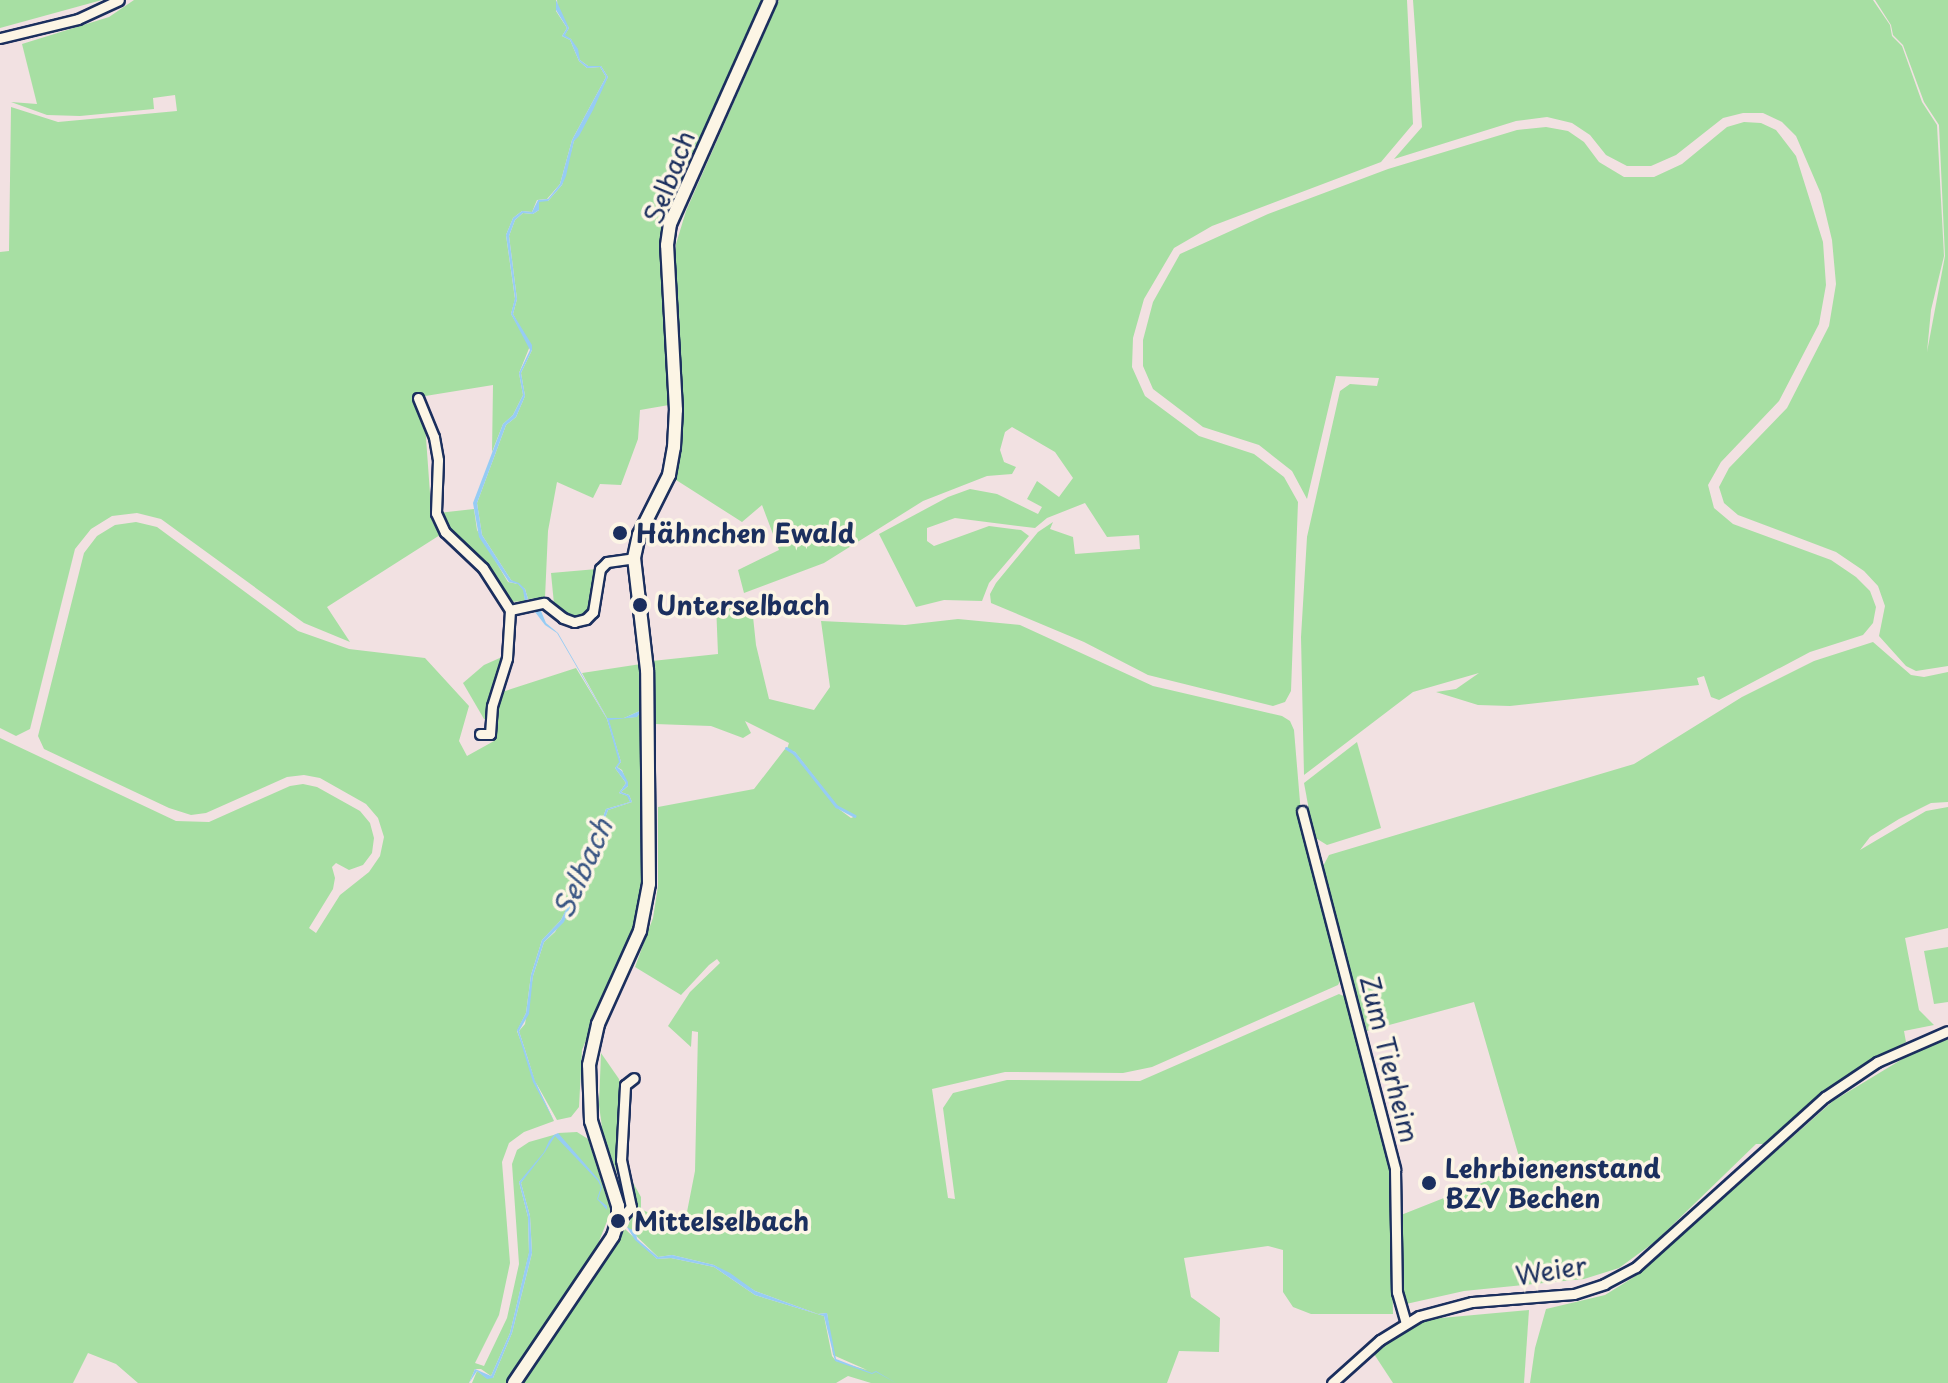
<!DOCTYPE html>
<meta charset="utf-8">
<style>
body{margin:0}
#map{position:relative;width:1948px;height:1383px;overflow:hidden;background:#f2e1e2;font-family:"Playpen Sans",sans-serif}
div>[style]{position:absolute}
[style*='--x']{left:calc(var(--x)*1px);top:calc(var(--y)*1px);width:calc(var(--w)*1px);rotate:calc(var(--a)*1deg)}
.green>*{inset:0;background:#a7dfa3}
.water>*{inset:0;background:#96ccf4}
.stream>*{height:3px;margin:-1.5px;padding:0 1.5px;transform-origin:1.5px;border-radius:1.5px;background:#96ccf4}
.roads{filter:drop-shadow(2px 0 #1b2f5e) drop-shadow(-2px 0 #1b2f5e) drop-shadow(0 2px #1b2f5e) drop-shadow(0 -2px #1b2f5e)}
.street>*{height:9px;margin:-4.5px;padding:0 4.5px;transform-origin:4.5px;border-radius:4.5px;background:#fcf5e5}
.secondary>*{height:12px;margin:-6px;padding:0 6px;transform-origin:6px;border-radius:6px;background:#fcf5e5}
.dots>*{width:22px;height:22px;translate:-50% -50%;box-sizing:border-box;border:4px solid #fcf5e5;border-radius:50%}
span{translate:-50% -50%;white-space:nowrap;text-align:center;line-height:1.15;-webkit-text-stroke:7px #fcf5e5;paint-order:stroke}
.street-label{font-size:26px;color:#1b2f5e}
.poi-label{font-size:26px;color:#1b2f5e;font-weight:700}
.left{translate:0 -50%;text-align:left}
.water-label{font-size:28px;color:#3a5684;font-style:italic}
</style>
<div id="map">
<div class="green">
<div style="clip-path:polygon(0 0,102px 0,0 28px)"></div>
<div style="clip-path:polygon(134px 0,556px 0,556px 11px,567px 28px,562px 36px,570px 40px,579px 61px,587px 68px,600px 67px,606px 77px,572px 140px,560px 184px,547px 199px,537px 200px,532px 212px,522px 211px,513px 218px,506px 235px,515px 299px,511px 314px,530px 346px,519px 373px,523px 395px,513px 415px,503px 424px,492px 452px,493px 385px,413px 398px,425px 424px,432px 521px,440px 535px,327px 607px,350px 642px,304px 623px,161px 519px,137px 513px,112px 516px,91px 529px,75px 549px,30px 729px,16px 736px,0 728px,0 252px,9px 251px,11px 107px,58px 122px,177px 111px,175px 95px,153px 98px,154px 109px,80px 116px,47px 115px,11px 102px,37px 104px,22px 44px,109px 17px)"></div>
<div style="clip-path:polygon(557px 0,763px 0,664px 220px,661px 278px,669px 405px,640px 410px,638px 439px,621px 485px,600px 484px,593px 498px,557px 482px,548px 531px,545px 598px,528px 599px,525px 589px,511px 580px,482px 535px,477px 503px,506px 425px,516px 417px,525px 396px,521px 373px,532px 350px,513px 314px,517px 299px,509px 236px,515px 220px,523px 213px,533px 214px,539px 210px,539px 201px,548px 201px,562px 185px,574px 141px,608px 77px,601px 66px,588px 66px,580px 60px,571px 39px,564px 36px,569px 28px,558px 10px)"></div>
<div style="clip-path:polygon(779px 0,1407px 0,1413px 124px,1381px 162px,1212px 226px,1174px 248px,1144px 299px,1133px 338px,1132px 367px,1145px 396px,1199px 436px,1254px 454px,1284px 477px,1298px 502px,1291px 691px,1285px 702px,1273px 706px,1148px 675px,1084px 642px,991px 603px,990px 594px,996px 583px,1038px 532px,1053px 522px,1050px 529px,1073px 537px,1075px 554px,1140px 549px,1139px 535px,1107px 537px,1085px 503px,1047px 518px,1035px 528px,955px 518px,927px 528px,927px 541px,934px 546px,989px 526px,1021px 530px,1029px 536px,989px 583px,982px 601px,944px 600px,916px 607px,879px 534px,948px 497px,970px 489px,997px 494px,1038px 514px,1042px 507px,1027px 499px,1037px 481px,1059px 497px,1073px 478px,1055px 452px,1012px 427px,1005px 432px,1000px 450px,1004px 462px,1016px 467px,1012px 474px,987px 476px,923px 501px,824px 563px,744px 593px,738px 570px,779px 550px,762px 505px,742px 522px,673px 478px,674px 278px,676px 244px,686px 211px)"></div>
<div style="clip-path:polygon(1413px 0,1873px 0,1890px 25px,1892px 36px,1902px 46px,1922px 102px,1937px 125px,1944px 256px,1931px 310px,1927px 352px,1945px 256px,1939px 125px,1924px 102px,1903px 45px,1893px 35px,1891px 25px,1875px 0,1948px 0,1948px 666px,1916px 671px,1906px 666px,1879px 636px,1885px 606px,1878px 586px,1864px 571px,1836px 552px,1738px 515px,1724px 503px,1719px 487px,1729px 468px,1787px 408px,1829px 326px,1836px 284px,1832px 240px,1821px 194px,1796px 136px,1782px 122px,1763px 113px,1743px 113px,1723px 118px,1676px 155px,1651px 166px,1627px 166px,1606px 155px,1590px 135px,1572px 123px,1547px 117px,1516px 121px,1394px 159px,1422px 127px)"></div>
<div style="clip-path:polygon(1744px 122px,1761px 123px,1776px 130px,1796px 156px,1823px 242px,1826px 285px,1819px 324px,1779px 401px,1721px 462px,1708px 485px,1714px 508px,1733px 524px,1831px 560px,1856px 577px,1870px 591px,1876px 607px,1873px 623px,1863px 635px,1810px 652px,1719px 700px,1711px 697px,1704px 676px,1697px 678px,1699px 685px,1510px 706px,1478px 705px,1436px 692px,1456px 689px,1479px 673px,1413px 692px,1304px 775px,1301px 637px,1307px 537px,1340px 391px,1350px 384px,1377px 386px,1379px 378px,1336px 376px,1307px 499px,1292px 471px,1259px 445px,1203px 427px,1153px 389px,1143px 366px,1143px 340px,1153px 302px,1180px 254px,1268px 214px,1388px 169px,1517px 130px,1546px 127px,1568px 131px,1584px 142px,1599px 162px,1624px 177px,1654px 177px,1682px 164px,1727px 127px)"></div>
<div style="clip-path:polygon(474px 509px,477px 530px,508px 582px,518px 584px,524px 590px,525px 601px,511px 602px,505px 599px,449px 531px,438px 513px)"></div>
<div style="clip-path:polygon(136px 522px,157px 527px,298px 631px,349px 649px,425px 658px,469px 706px,459px 741px,467px 756px,494px 741px,499px 693px,576px 668px,607px 719px,620px 762px,615px 768px,626px 783px,619px 793px,628px 796px,630px 802px,606px 809px,577px 888px,561px 920px,542px 940px,531px 975px,526px 1013px,517px 1031px,538px 1088px,554px 1121px,524px 1132px,509px 1143px,502px 1162px,510px 1263px,499px 1315px,475px 1363px,484px 1366px,507px 1318px,519px 1264px,512px 1164px,517px 1150px,529px 1142px,557px 1134px,559px 1136px,558px 1133px,577px 1132px,588px 1139px,611px 1211px,596px 1249px,506px 1383px,472px 1383px,477px 1371px,487px 1378px,493px 1378px,512px 1333px,532px 1253px,530px 1216px,521px 1183px,526px 1175px,519px 1182px,528px 1217px,529px 1253px,510px 1333px,491px 1376px,481px 1369px,475px 1369px,469px 1383px,138px 1383px,116px 1364px,88px 1353px,73px 1383px,0 1383px,0 738px,176px 821px,209px 822px,290px 786px,303px 784px,317px 787px,360px 811px,370px 823px,374px 838px,372px 853px,363px 865px,349px 870px,336px 863px,332px 867px,335px 878px,333px 889px,309px 928px,316px 933px,340px 895px,369px 872px,380px 856px,384px 837px,378px 818px,366px 804px,320px 778px,304px 775px,287px 777px,206px 813px,191px 815px,169px 808px,44px 749px,38px 736px,84px 553px,97px 536px,115px 525px)"></div>
<div style="clip-path:polygon(597px 569px,590px 609px,575px 618px,565px 615px,554px 604px,551px 573px)"></div>
<div style="clip-path:polygon(716px 604px,752px 607px,756px 645px,769px 699px,814px 710px,830px 687px,821px 621px,905px 625px,958px 619px,1020px 625px,1153px 686px,1282px 716px,1290px 721px,1294px 730px,1302px 826px,1343px 975px,1338px 985px,1152px 1067px,1123px 1073px,1005px 1072px,932px 1089px,948px 1198px,955px 1199px,943px 1108px,953px 1093px,1007px 1080px,1140px 1081px,1339px 994px,1350px 999px,1390px 1166px,1393px 1314px,1311px 1314px,1293px 1307px,1283px 1292px,1283px 1250px,1268px 1246px,1184px 1258px,1191px 1297px,1220px 1318px,1219px 1352px,1179px 1351px,1167px 1383px,871px 1383px,848px 1376px,836px 1383px,520px 1383px,625px 1229px,657px 1259px,671px 1258px,714px 1267px,755px 1295px,824px 1316px,832px 1356px,836px 1361px,867px 1370px,833px 1355px,827px 1313px,818px 1314px,755px 1291px,714px 1265px,672px 1255px,658px 1257px,627px 1227px,637px 1207px,627px 1172px,641px 1197px,641px 1209px,675px 1226px,686px 1217px,695px 1171px,698px 1032px,692px 1031px,691px 1047px,668px 1026px,690px 992px,720px 963px,717px 959px,709px 965px,681px 995px,635px 967px,653px 918px,658px 886px,658px 807px,754px 789px,785px 749px,794px 753px,836px 807px,851px 818px,856px 816px,837px 806px,795px 752px,787px 749px,789px 743px,745px 721px,751px 733px,743px 738px,711px 726px,655px 724px,652px 661px,718px 654px)"></div>
<div style="clip-path:polygon(1873px 642px,1911px 675px,1924px 677px,1948px 672px,1948px 802px,1931px 803px,1899px 819px,1870px 837px,1860px 850px,1926px 811px,1948px 807px,1948px 928px,1905px 938px,1919px 1010px,1934px 1025px,1904px 1031px,1906px 1042px,1819px 1095px,1763px 1144px,1756px 1144px,1656px 1241px,1619px 1268px,1584px 1279px,1464px 1291px,1406px 1304px,1401px 1287px,1401px 1215px,1522px 1167px,1474px 1002px,1367px 1031px,1322px 868px,1329px 855px,1634px 764px,1742px 697px,1814px 661px)"></div>
<div style="clip-path:polygon(502px 657px,487px 719px,484px 719px,463px 683px,484px 665px)"></div>
<div style="clip-path:polygon(641px 664px,642px 710px,624px 718px,607px 718px,582px 673px)"></div>
<div style="clip-path:polygon(642px 712px,643px 885px,638px 915px,582px 1050px,579px 1107px,571px 1117px,557px 1120px,535px 1081px,519px 1031px,525px 1024px,533px 976px,544px 942px,555px 932px,579px 889px,608px 810px,632px 802px,629px 795px,621px 792px,628px 786px,622px 770px,617px 767px,621px 762px,608px 719px,636px 717px)"></div>
<div style="clip-path:polygon(1357px 742px,1381px 828px,1327px 845px,1314px 837px,1304px 783px)"></div>
<div style="clip-path:polygon(1948px 947px,1948px 1002px,1934px 1004px,1924px 951px)"></div>
<div style="clip-path:polygon(1948px 1039px,1948px 1383px,1530px 1383px,1535px 1348px,1546px 1309px,1605px 1295px,1634px 1277px,1833px 1101px,1909px 1055px)"></div>
<div style="clip-path:polygon(601px 1053px,619px 1079px,622px 1093px,626px 1197px,603px 1135px,599px 1105px)"></div>
<div style="clip-path:polygon(1529px 1310px,1524px 1383px,1393px 1383px,1374px 1354px,1406px 1330px,1430px 1319px)"></div>
</div>
<div class="water">
<div style="clip-path:polygon(556px 0,569px 28px,565px 35px,571px 39px,578px 49px,580px 60px,588px 66px,601px 66px,608px 77px,593px 110px,579px 136px,574px 141px,566px 176px,562px 185px,548px 201px,539px 202px,539px 210px,533px 214px,523px 213px,515px 220px,509px 236px,517px 299px,513px 314px,532px 345px,532px 350px,521px 373px,525px 396px,516px 417px,506px 425px,477px 503px,482px 535px,511px 580px,519px 583px,525px 589px,528px 599px,525px 601px,523px 590px,518px 584px,509px 582px,479px 537px,473px 503px,503px 424px,513px 415px,523px 395px,519px 373px,530px 350px,511px 314px,515px 298px,506px 235px,513px 218px,522px 211px,532px 212px,538px 200px,548px 199px,560px 184px,572px 140px,606px 77px,600px 67px,587px 68px,579px 61px,570px 40px,562px 36px,567px 28px,556px 10px)"></div>
<div style="clip-path:polygon(532px 608px,541px 611px,546px 623px,558px 633px,607px 718px,624px 718px,642px 710px,637px 717px,609px 720px,621px 762px,617px 767px,622px 771px,628px 782px,628px 786px,621px 792px,629px 795px,632px 802px,608px 810px,587px 871px,564px 922px,544px 942px,533px 976px,529px 1014px,519px 1031px,535px 1081px,554px 1121px,533px 1082px,517px 1030px,526px 1013px,531px 975px,542px 940px,561px 920px,584px 870px,606px 809px,630px 802px,627px 796px,619px 793px,626px 783px,615px 768px,619px 762px,607px 719px,557px 633px,545px 625px)"></div>
<div style="clip-path:polygon(558px 1133px,599px 1180px,602px 1187px,598px 1199px,607px 1206px,607px 1210px,597px 1199px,601px 1187px,598px 1181px,555px 1136px,545px 1152px,521px 1183px,530px 1216px,532px 1253px,512px 1333px,493px 1378px,487px 1379px,477px 1371px,469px 1383px,475px 1369px,491px 1376px,510px 1333px,529px 1252px,528px 1217px,519px 1182px,544px 1152px,549px 1141px,554px 1135px)"></div>
<div style="clip-path:polygon(627px 1227px,636px 1232px,637px 1239px,658px 1257px,672px 1255px,714px 1265px,730px 1273px,755px 1291px,818px 1314px,827px 1313px,836px 1359px,872px 1373px,876px 1371px,896px 1383px,876px 1372px,872px 1374px,835px 1361px,824px 1316px,755px 1295px,714px 1267px,671px 1258px,657px 1259px,635px 1240px)"></div>
</div>
<div class="stream">
<div style="--x:786;--y:748;--w:9;--a:32"></div>
<div style="--x:794;--y:753;--w:68;--a:51.6"></div>
<div style="--x:836;--y:806;--w:21;--a:28"></div>
</div>
<div class="roads">
<div class="street">
<div style="--x:0;--y:38;--w:80;--a:-13.7"></div>
<div style="--x:78;--y:19;--w:45;--a:-24.9"></div>
<div style="--x:418;--y:398;--w:42;--a:67.7"></div>
<div style="--x:434;--y:437;--w:23;--a:80"></div>
<div style="--x:438;--y:460;--w:53;--a:92.2"></div>
<div style="--x:436;--y:513;--w:21;--a:65"></div>
<div style="--x:445;--y:532;--w:52;--a:43.5"></div>
<div style="--x:483;--y:568;--w:50;--a:57.3"></div>
<div style="--x:480;--y:734;--w:10;--a:0"></div>
<div style="--x:490;--y:734;--w:28;--a:-86"></div>
<div style="--x:492;--y:706;--w:50;--a:-72.6"></div>
<div style="--x:507;--y:658;--w:48;--a:-86.4"></div>
<div style="--x:510;--y:610;--w:35;--a:-12"></div>
<div style="--x:544;--y:603;--w:24;--a:38"></div>
<div style="--x:563;--y:618;--w:12;--a:20"></div>
<div style="--x:574;--y:622;--w:12;--a:-14"></div>
<div style="--x:586;--y:619;--w:10;--a:-45"></div>
<div style="--x:593;--y:612;--w:44;--a:-80.8"></div>
<div style="--x:600;--y:569;--w:10;--a:-45"></div>
<div style="--x:607;--y:562;--w:27;--a:-8"></div>
<div style="--x:1302;--y:811;--w:370;--a:75.4"></div>
<div style="--x:1395;--y:1169;--w:123;--a:89.1"></div>
<div style="--x:1397;--y:1292;--w:32;--a:74"></div>
<div style="--x:618;--y:1221;--w:19;--a:-47"></div>
<div style="--x:631;--y:1207;--w:48;--a:-102"></div>
<div style="--x:621;--y:1160;--w:75;--a:-86.9"></div>
<div style="--x:625;--y:1085;--w:11;--a:-38"></div>
<div style="--x:1332;--y:1383;--w:64;--a:-41.9"></div>
<div style="--x:1380;--y:1340;--w:46;--a:-31.6"></div>
<div style="--x:1419;--y:1316;--w:55;--a:-14.8"></div>
<div style="--x:1472;--y:1302;--w:102;--a:-4.5"></div>
<div style="--x:1574;--y:1294;--w:32;--a:-18"></div>
<div style="--x:1604;--y:1284;--w:36;--a:-28"></div>
<div style="--x:1636;--y:1267;--w:254;--a:-42"></div>
<div style="--x:1825;--y:1097;--w:63;--a:-33.9"></div>
<div style="--x:1877;--y:1062;--w:77;--a:-23.6"></div>
</div>
<div class="secondary">
<div style="--x:514;--y:1383;--w:177;--a:-56"></div>
<div style="--x:613;--y:1236;--w:16;--a:-72"></div>
<div style="--x:618;--y:1221;--w:15;--a:-90"></div>
<div style="--x:618;--y:1206;--w:89;--a:-107.6"></div>
<div style="--x:591;--y:1121;--w:56;--a:-92"></div>
<div style="--x:589;--y:1065;--w:42;--a:-77.6"></div>
<div style="--x:598;--y:1024;--w:102;--a:-65.7"></div>
<div style="--x:640;--y:931;--w:48;--a:-79.2"></div>
<div style="--x:649;--y:884;--w:214;--a:-90.5"></div>
<div style="--x:647;--y:670;--w:113;--a:-96.6"></div>
<div style="--x:634;--y:558;--w:24;--a:-78"></div>
<div style="--x:639;--y:535;--w:67;--a:-63.4"></div>
<div style="--x:669;--y:475;--w:28;--a:-80"></div>
<div style="--x:674;--y:447;--w:37;--a:-87"></div>
<div style="--x:676;--y:410;--w:165;--a:-93.1"></div>
<div style="--x:667;--y:245;--w:21;--a:-82"></div>
<div style="--x:670;--y:224;--w:245;--a:-65.9"></div>
</div>
</div>
<div class="dots">
<div style="left:620px;top:533px;background:#1b2f5e"></div>
<div style="left:640px;top:605px;background:#1b2f5e"></div>
<div style="left:1429px;top:1183px;background:#1b2f5e"></div>
<div style="left:618px;top:1221px;background:#1b2f5e"></div>
</div>
<div class="street-label">
<span style="left:669px;top:177px;rotate:-69deg">Selbach</span>
<span style="left:1390px;top:1059px;rotate:76deg">Zum Tierheim</span>
<span style="left:1551px;top:1270px;rotate:-9deg">Weier</span>
</div>
<div class="poi-label">
<span class="left" style="left:636px;top:533px">Hähnchen Ewald</span>
<span class="left" style="left:656px;top:605px">Unterselbach</span>
<span class="left" style="left:1445px;top:1183px">Lehrbienenstand<br>BZV Bechen</span>
<span class="left" style="left:634px;top:1221px">Mittelselbach</span>
</div>
<div class="water-label">
<span style="left:582px;top:868px;rotate:-66deg">Selbach</span>
</div>
</div>
